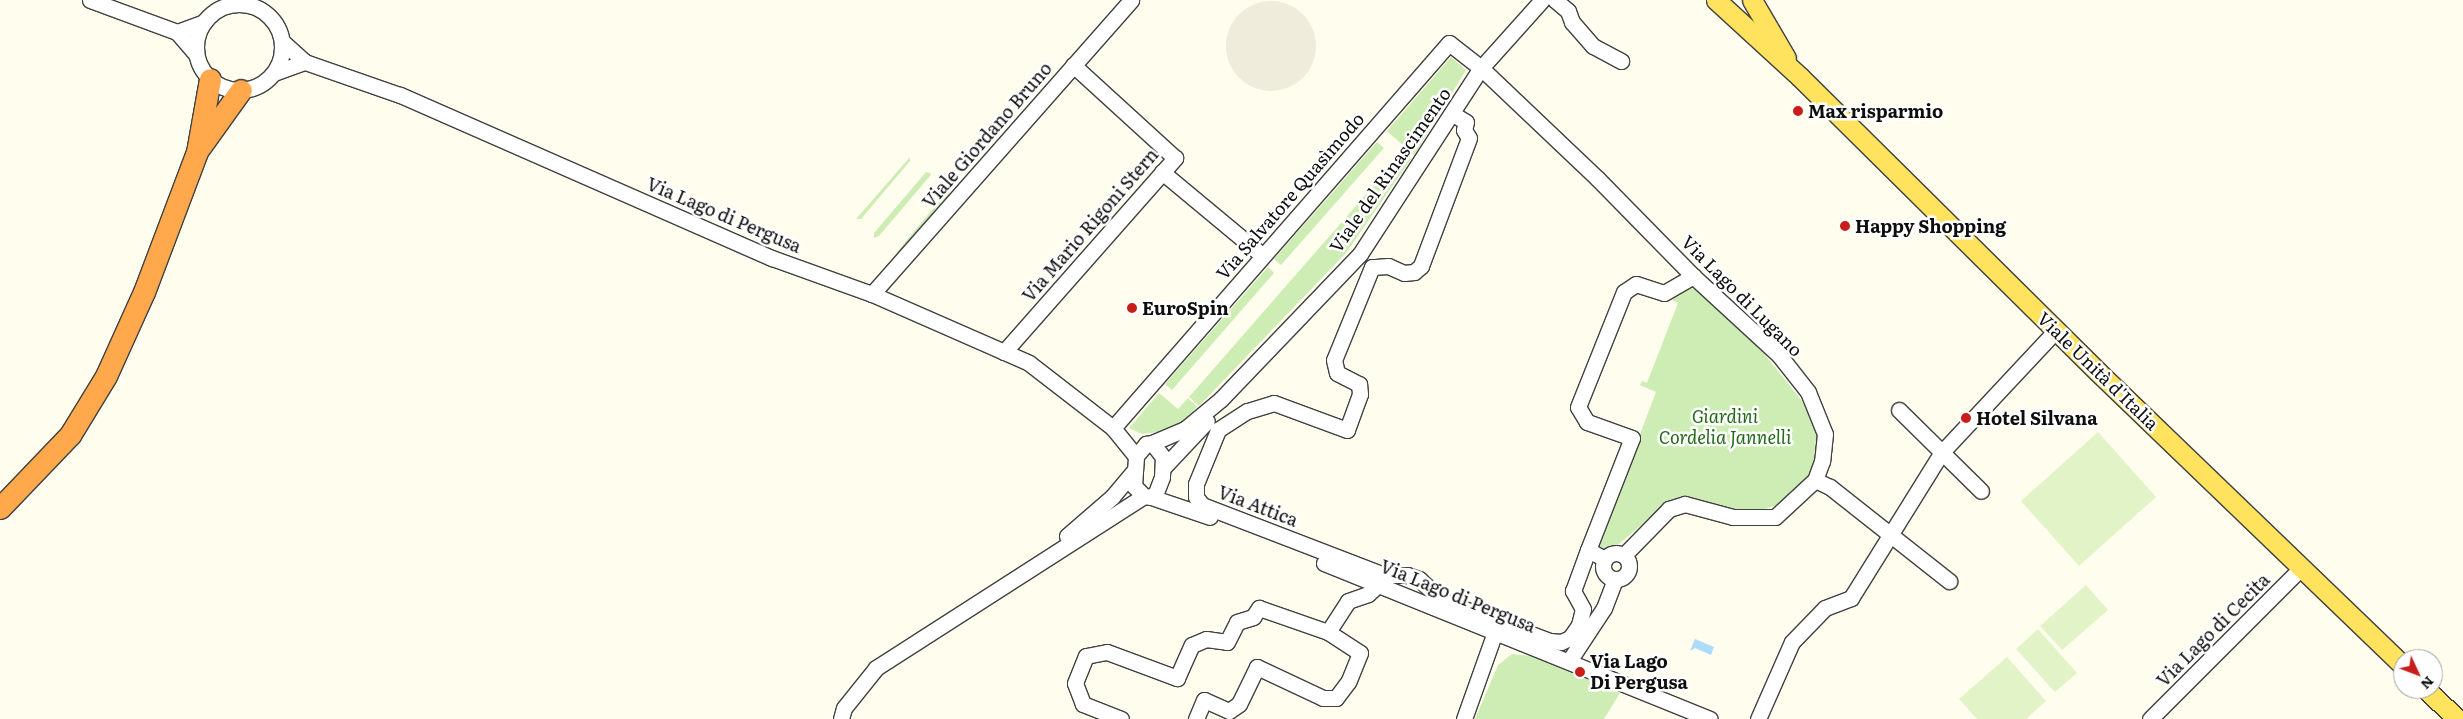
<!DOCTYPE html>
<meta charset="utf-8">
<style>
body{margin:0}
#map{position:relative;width:2463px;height:719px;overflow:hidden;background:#fffdee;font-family:Literata,serif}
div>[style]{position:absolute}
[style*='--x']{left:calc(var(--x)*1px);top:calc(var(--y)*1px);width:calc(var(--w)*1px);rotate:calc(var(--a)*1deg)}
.green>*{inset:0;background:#ceedb5}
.pitch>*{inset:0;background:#e1f3c7}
.plaza>*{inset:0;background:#f0ecdc}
.round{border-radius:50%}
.water>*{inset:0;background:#aedafb}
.roads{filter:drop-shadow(1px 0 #414141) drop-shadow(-1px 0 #414141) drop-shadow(0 1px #414141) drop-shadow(0 -1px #414141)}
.minor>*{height:15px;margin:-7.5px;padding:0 7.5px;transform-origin:7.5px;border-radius:7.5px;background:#fff}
.minor>.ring{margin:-7.5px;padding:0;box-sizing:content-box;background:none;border:15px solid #fff;border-radius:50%}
.major>*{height:19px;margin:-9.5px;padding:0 9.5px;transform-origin:9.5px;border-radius:9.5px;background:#ffe25e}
.highway>*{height:21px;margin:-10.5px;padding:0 10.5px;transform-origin:10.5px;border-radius:10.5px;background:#ffa94c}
.dots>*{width:14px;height:14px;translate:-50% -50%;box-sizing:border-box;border:2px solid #fff;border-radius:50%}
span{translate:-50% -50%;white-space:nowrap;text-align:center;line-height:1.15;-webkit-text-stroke:5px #fff;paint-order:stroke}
.poi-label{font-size:18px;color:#0e0e0e;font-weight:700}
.left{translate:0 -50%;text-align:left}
.street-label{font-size:18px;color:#0e0e0e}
.park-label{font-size:18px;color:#246b18;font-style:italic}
.north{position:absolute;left:2393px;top:649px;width:50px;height:50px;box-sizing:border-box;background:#fff;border:1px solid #9f9f9f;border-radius:50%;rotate:133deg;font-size:14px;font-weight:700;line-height:20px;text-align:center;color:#0e0e0e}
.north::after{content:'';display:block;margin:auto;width:18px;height:22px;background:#c91d1a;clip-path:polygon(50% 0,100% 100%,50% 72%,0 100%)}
</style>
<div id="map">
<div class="green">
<div style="clip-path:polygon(1451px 57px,1466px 70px,1414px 155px,1387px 131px)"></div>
<div style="clip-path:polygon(1377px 142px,1384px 148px,1281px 265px,1274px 259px)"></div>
<div style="clip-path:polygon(1403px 152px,1411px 159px,1346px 253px,1199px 406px,1189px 397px)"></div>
<div style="clip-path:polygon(910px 157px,910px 161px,861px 219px,856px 219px)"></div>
<div style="clip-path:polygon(926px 172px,931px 173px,930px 176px,879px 236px,874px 238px,874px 233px)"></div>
<div style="clip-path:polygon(947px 192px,951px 193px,898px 254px,896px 253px)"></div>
<div style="clip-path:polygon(1268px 267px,1274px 273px,1172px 390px,1165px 384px)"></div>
<div style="clip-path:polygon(1686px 288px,1697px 289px,1753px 340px,1802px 401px,1816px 429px,1818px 445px,1814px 473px,1784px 503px,1759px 511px,1749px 513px,1692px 498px,1659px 510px,1613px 549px,1606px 550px,1598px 545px,1656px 392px,1640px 385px,1642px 381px,1647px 383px,1678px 303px,1672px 300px)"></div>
<div style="clip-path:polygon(1159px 393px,1178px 409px,1188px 398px,1197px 407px,1181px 423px,1159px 432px,1142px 434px,1129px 428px)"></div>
<div style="clip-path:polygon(1512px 654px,1530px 656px,1620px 693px,1604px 719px,1475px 719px,1498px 665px)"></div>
</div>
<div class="pitch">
<div style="clip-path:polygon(2098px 432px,2156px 497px,2079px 566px,2021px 501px)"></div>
<div style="clip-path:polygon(2086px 585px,2108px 610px,2062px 650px,2040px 626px)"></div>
<div style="clip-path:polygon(2038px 629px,2077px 673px,2055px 692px,2016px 649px)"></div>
<div style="clip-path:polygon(2007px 657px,2046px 701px,2026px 719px,1977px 719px,1959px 699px)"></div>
</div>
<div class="plaza">
<div class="round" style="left:1226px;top:1px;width:90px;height:90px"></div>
</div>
<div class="water">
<div style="clip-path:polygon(1695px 639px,1714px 647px,1711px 655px,1695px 648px,1690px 651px)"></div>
</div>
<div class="roads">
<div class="minor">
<div style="--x:90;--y:0;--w:93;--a:20.2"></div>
<div style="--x:1555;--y:0;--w:17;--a:40"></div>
<div style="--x:1568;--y:11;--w:12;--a:70"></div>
<div style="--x:1572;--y:22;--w:32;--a:49"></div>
<div style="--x:1593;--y:46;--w:32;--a:28"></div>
<div class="ring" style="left:196px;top:4px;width:71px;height:71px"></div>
<div style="--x:196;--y:54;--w:29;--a:-131"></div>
<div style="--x:177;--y:32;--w:29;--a:-20"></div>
<div style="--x:305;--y:62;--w:101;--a:19.2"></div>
<div style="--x:400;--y:95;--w:406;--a:23.7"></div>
<div style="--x:772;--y:258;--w:106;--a:19.8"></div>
<div style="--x:872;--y:294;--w:171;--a:23.7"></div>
<div style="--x:1029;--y:363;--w:106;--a:37.7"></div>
<div style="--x:1113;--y:428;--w:36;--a:51"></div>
<div style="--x:274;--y:73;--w:33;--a:-20"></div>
<div style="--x:305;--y:62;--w:31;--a:-138"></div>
<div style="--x:1453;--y:114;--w:15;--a:32"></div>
<div style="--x:1466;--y:122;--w:8;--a:104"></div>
<div style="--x:1464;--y:130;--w:9;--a:58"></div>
<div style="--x:1469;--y:138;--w:137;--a:110.6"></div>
<div style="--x:1421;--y:266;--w:9;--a:139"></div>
<div style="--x:1414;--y:272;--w:10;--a:174"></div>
<div style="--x:1404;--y:273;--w:17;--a:-156"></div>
<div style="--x:1388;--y:266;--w:16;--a:176"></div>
<div style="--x:1372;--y:267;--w:100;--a:112.2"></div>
<div style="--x:1334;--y:360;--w:13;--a:77"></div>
<div style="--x:1337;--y:373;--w:25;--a:27"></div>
<div style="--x:1359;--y:384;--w:10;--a:84"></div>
<div style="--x:1360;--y:394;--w:38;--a:110"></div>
<div style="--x:1347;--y:430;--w:78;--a:-159.7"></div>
<div style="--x:1274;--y:403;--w:28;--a:163"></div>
<div style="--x:1247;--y:411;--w:35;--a:147"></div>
<div style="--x:1218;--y:430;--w:58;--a:112.2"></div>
<div style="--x:1196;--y:484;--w:13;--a:90"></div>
<div style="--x:1196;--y:497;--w:10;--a:53"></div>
<div style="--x:1202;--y:505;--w:195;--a:21"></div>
<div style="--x:1384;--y:575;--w:23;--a:0"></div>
<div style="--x:1407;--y:575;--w:13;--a:18"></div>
<div style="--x:1419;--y:579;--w:33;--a:43"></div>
<div style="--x:1443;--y:601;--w:114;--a:20.5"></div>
<div style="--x:1550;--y:641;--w:11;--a:5"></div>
<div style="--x:1561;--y:642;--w:10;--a:-24"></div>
<div style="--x:1570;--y:638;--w:16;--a:-55"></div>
<div style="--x:1579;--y:625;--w:16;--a:-76"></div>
<div style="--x:1583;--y:609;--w:21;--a:-119"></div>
<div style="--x:1573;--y:591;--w:44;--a:-69.9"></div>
<div style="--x:1162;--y:172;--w:131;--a:39.7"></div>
<div style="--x:872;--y:294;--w:392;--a:-48.6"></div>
<div style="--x:1004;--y:352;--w:259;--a:-48.6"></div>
<div style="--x:1175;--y:158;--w:138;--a:-137.6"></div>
<div style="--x:1899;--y:410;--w:115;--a:44.6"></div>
<div style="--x:1113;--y:428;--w:511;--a:-48.89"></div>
<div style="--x:1449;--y:43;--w:41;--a:38"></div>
<div style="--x:1481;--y:68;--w:161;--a:43.5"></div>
<div style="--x:1598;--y:179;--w:136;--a:45.6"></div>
<div style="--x:1693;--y:276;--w:117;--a:42.6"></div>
<div style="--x:1779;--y:355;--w:47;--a:51.9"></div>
<div style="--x:1808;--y:392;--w:45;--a:68"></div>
<div style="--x:1825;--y:434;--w:27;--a:96"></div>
<div style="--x:1822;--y:461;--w:20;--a:110"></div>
<div style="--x:1815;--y:480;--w:54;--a:137.2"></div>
<div style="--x:1775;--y:517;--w:42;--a:180"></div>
<div style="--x:1733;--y:517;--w:50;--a:-164.8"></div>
<div style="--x:1685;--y:504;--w:17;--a:163"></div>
<div style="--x:1669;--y:509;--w:64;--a:134.4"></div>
<div style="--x:1152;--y:443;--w:36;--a:-23"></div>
<div style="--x:1185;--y:429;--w:47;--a:-39.8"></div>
<div style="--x:1221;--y:399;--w:201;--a:-46.2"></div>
<div style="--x:1360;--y:254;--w:222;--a:-57"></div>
<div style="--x:1481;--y:68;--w:91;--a:-48.1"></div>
<div style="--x:1152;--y:443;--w:18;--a:52"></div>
<div style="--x:1163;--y:457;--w:20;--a:93"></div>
<div style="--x:1162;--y:477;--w:17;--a:111"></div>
<div style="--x:1156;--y:493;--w:6;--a:141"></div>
<div style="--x:1151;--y:497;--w:7;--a:-172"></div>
<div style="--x:1144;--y:496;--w:14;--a:-135"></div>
<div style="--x:1134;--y:486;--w:30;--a:-86"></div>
<div style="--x:1136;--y:456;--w:16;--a:-50"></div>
<div style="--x:1146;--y:444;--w:6;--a:-9"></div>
<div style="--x:1163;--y:468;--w:64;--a:-46.9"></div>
<div style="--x:1815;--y:480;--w:17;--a:25"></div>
<div style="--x:1830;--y:487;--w:152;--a:38.3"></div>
<div style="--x:1151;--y:497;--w:62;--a:18.7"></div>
<div style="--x:1067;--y:536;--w:60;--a:-40.9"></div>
<div style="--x:1112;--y:497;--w:34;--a:-50"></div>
<div class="ring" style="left:1603px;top:553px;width:11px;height:11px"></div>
<div style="--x:1605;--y:559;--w:19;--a:-152"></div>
<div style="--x:1588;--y:550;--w:120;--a:-68.6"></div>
<div style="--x:1632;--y:438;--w:48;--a:-160.4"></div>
<div style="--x:1587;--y:422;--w:17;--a:-121"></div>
<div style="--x:1578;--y:407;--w:124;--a:-68.2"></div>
<div style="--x:1624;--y:292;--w:14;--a:-34"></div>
<div style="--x:1636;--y:284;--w:29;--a:18"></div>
<div style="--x:1664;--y:293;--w:34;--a:-30"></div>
<div style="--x:1324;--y:563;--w:416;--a:22"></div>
<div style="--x:1328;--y:632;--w:37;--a:-57"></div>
<div style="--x:1348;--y:601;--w:21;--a:-19"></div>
<div style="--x:1368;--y:594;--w:13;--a:-42"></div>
<div style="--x:1569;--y:661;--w:64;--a:-56.6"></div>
<div style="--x:1604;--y:608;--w:30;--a:-69"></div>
<div style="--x:841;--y:719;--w:11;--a:-75"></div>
<div style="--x:844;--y:708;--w:51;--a:-51.3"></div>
<div style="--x:876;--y:668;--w:318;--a:-32.7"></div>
<div style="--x:1121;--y:719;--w:41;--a:-158.5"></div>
<div style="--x:1083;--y:704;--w:22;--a:-111"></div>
<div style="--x:1075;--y:683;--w:29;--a:-68"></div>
<div style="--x:1086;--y:656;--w:21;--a:-11"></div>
<div style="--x:1107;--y:652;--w:75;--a:20.4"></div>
<div style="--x:1177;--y:678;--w:36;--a:-66"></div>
<div style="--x:1192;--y:645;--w:15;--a:-23"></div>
<div style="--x:1206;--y:639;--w:21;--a:8"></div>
<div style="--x:1227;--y:642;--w:22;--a:-63"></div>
<div style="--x:1237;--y:622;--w:17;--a:-17"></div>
<div style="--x:1253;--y:617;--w:11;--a:-56"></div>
<div style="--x:1259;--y:608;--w:73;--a:19.2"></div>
<div style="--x:1328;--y:632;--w:38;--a:33"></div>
<div style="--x:1360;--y:653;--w:31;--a:112"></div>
<div style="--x:1348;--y:682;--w:20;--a:127"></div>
<div style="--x:1336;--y:698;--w:13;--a:180"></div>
<div style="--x:1323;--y:698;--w:73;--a:-154.8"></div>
<div style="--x:1257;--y:667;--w:41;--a:115.9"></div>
<div style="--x:1239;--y:704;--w:12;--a:145"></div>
<div style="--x:1229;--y:711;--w:27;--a:-156"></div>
<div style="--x:1204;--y:700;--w:21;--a:113"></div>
<div style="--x:1464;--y:719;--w:92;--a:-70.4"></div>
<div style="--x:1758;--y:719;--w:84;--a:-66.2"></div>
<div style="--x:1792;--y:642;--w:47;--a:-45.9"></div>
<div style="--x:1825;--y:608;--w:28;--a:-21"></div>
<div style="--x:1851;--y:598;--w:172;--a:-58.1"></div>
<div style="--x:1942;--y:452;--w:167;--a:-46.9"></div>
<div style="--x:2150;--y:719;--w:215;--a:-45"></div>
</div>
<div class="major">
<div style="--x:1716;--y:0;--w:114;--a:42.5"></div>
<div style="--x:1800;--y:77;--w:419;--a:44.7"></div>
<div style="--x:2098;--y:372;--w:424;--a:43.9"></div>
<div style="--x:1752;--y:0;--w:67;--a:59.6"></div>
<div style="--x:2426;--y:689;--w:43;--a:44.1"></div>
</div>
<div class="highway">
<div style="--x:200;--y:147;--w:70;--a:-54.3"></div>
<div style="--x:0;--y:508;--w:101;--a:-46.2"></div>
<div style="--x:70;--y:435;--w:69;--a:-58.6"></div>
<div style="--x:106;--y:376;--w:92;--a:-65.7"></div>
<div style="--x:144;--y:292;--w:150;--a:-69.3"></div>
<div style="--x:197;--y:152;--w:74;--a:-79.9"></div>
</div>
</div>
<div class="dots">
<div style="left:1798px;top:111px;background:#c91d1a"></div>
<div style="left:1845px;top:226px;background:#c91d1a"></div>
<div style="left:1132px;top:308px;background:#c91d1a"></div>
<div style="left:1966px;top:418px;background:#c91d1a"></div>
<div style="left:1580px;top:672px;background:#c91d1a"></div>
</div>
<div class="poi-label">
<span class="left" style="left:1808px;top:111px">Max risparmio</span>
<span class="left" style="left:1855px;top:226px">Happy Shopping</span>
<span class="left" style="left:1142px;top:308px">EuroSpin</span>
<span class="left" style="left:1976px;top:418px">Hotel Silvana</span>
<span class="left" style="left:1590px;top:672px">Via Lago<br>Di Pergusa</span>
</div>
<div class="street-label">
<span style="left:987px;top:135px;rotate:-49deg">Viale Giordano Bruno</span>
<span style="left:1390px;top:170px;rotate:-55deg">Viale del Rinascimento</span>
<span style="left:1290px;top:196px;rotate:-49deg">Via Salvatore Quasìmodo</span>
<span style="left:724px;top:215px;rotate:23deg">Via Lago di Pergusa</span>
<span style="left:1090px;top:225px;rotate:-49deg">Via Mario Rigoni Stern</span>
<span style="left:1742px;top:296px;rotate:45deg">Via Lago di Lugano</span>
<span style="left:2098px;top:371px;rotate:44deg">Viale Unità d'Italia</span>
<span style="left:1258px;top:506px;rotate:21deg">Via Attica</span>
<span style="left:1458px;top:596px;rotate:22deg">Via Lago di Pergusa</span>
<span style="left:2213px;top:630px;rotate:-45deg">Via Lago di Cecita</span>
</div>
<div class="park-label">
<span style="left:1725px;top:427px">Giardini<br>Cordelia Jannelli</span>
</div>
<div class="north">N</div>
</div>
